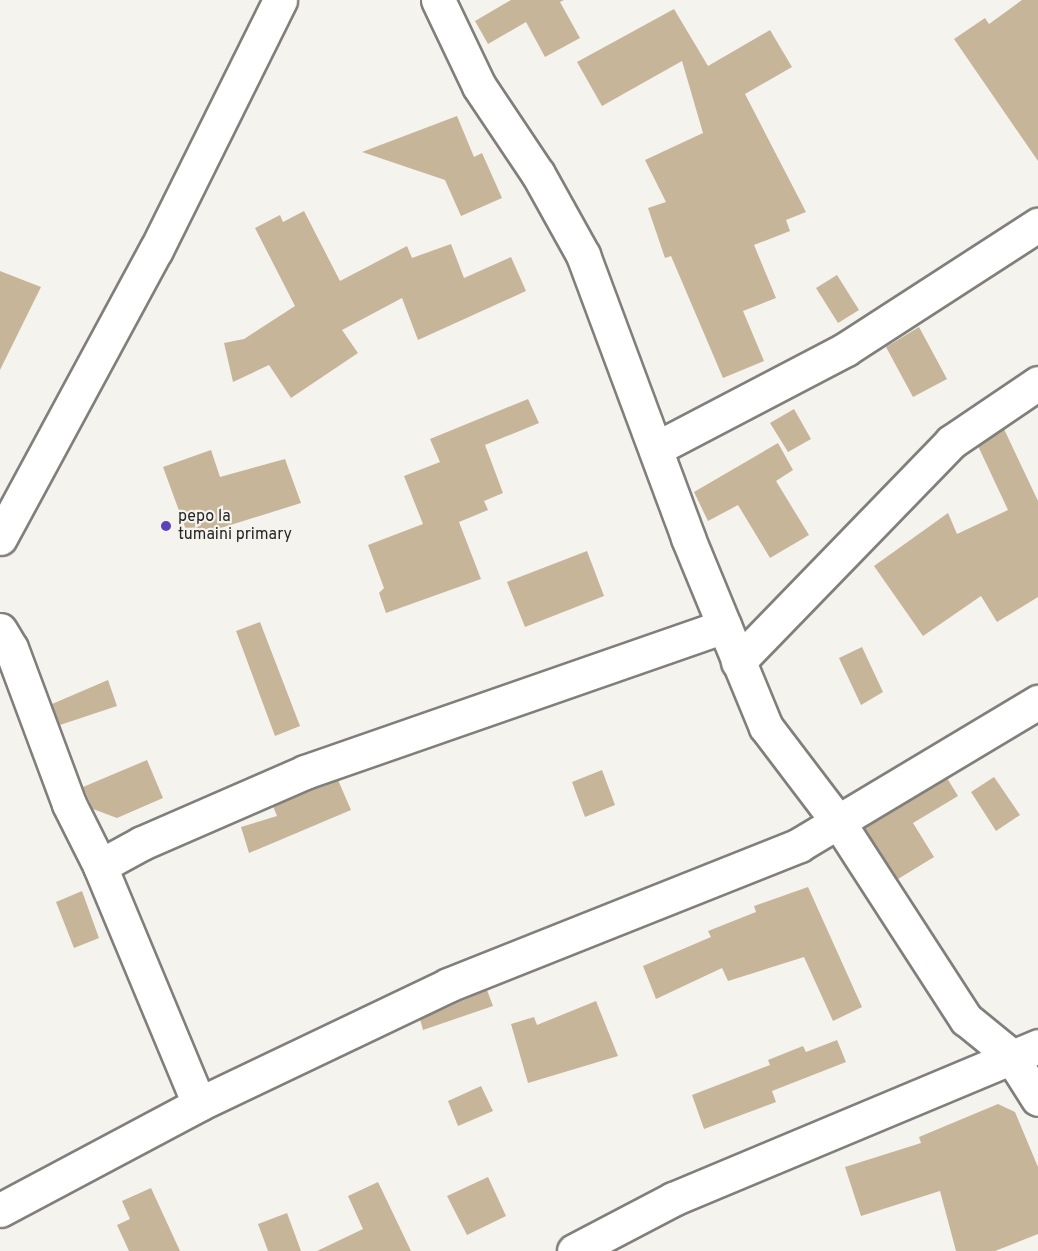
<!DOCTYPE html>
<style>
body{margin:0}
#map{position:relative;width:1038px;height:1251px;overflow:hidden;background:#f5f3ee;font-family:Overpass,sans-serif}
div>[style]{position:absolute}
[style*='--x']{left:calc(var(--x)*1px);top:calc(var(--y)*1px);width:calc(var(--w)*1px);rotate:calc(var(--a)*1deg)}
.building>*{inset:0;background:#c7b59a}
.roads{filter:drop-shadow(2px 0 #817f7b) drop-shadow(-2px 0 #817f7b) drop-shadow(0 2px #817f7b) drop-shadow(0 -2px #817f7b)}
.minor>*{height:33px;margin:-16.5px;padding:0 16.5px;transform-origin:16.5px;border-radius:16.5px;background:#fff}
.dots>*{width:16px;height:16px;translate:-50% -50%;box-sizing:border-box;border:3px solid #f5f3ee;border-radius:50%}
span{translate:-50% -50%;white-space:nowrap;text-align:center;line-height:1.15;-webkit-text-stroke:4.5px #f5f3ee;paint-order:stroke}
.poi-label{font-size:16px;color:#272624}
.left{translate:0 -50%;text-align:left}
</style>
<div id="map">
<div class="building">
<div style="clip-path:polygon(511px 0,564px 0,560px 2px,580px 38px,545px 57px,526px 22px,488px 44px,475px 21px)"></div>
<div style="clip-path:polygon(1022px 0,1038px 0,1038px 161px,954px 39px,985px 18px,989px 24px)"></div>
<div style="clip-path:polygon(674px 9px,708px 66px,770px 30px,792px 67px,745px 94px,806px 212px,786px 220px,790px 231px,754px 245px,776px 298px,743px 311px,764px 361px,723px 378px,671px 256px,665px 258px,648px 208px,666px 202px,645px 160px,703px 133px,682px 61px,602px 106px,577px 62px)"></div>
<div style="clip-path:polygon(457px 116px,474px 157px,482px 153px,502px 198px,461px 216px,445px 180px,362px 152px)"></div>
<div style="clip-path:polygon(304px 211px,340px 281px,407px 246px,412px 258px,451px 244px,464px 278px,511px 257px,526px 291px,418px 340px,402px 298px,342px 330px,358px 353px,291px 398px,269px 365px,233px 382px,224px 343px,244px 339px,295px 306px,255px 228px,280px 215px,283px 222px)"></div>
<div style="clip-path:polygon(0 271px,41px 287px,0 370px)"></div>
<div style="clip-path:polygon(837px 275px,859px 310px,838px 323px,816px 288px)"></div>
<div style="clip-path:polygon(919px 327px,947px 379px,913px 397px,886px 347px)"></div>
<div style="clip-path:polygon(528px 399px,539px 423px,485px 445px,503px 493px,484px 501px,488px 510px,459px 522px,481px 579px,386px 613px,379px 593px,384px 588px,368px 545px,423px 524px,404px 476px,440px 462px,430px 439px)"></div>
<div style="clip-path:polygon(794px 409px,811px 439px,788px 452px,770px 423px)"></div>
<div style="clip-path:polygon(1004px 429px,1038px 501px,1038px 597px,997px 622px,981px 596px,923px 636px,874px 566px,948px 513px,957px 534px,1008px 510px,978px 446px)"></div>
<div style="clip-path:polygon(778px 443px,793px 470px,776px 481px,809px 535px,770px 558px,738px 505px,708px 521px,694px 492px)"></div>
<div style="clip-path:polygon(211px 450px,220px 477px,285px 459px,301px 503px,189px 538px,163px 467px)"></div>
<div style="clip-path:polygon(587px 551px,604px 596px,525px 627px,507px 582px)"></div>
<div style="clip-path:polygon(260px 622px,300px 726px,275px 736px,236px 631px)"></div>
<div style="clip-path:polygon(862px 647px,883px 692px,861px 705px,839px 658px)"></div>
<div style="clip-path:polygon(108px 680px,117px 706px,60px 725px,52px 704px)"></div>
<div style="clip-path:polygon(147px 760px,163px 798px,117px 818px,93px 809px,83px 787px)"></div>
<div style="clip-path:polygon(602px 770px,615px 805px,585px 817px,572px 782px)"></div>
<div style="clip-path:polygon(994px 777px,1020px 815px,996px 831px,971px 792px)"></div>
<div style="clip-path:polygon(947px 778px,958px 796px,913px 823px,934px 857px,898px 879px,864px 828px)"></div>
<div style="clip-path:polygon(338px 780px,351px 810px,249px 853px,241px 827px,277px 816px,273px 806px)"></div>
<div style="clip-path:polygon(808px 887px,862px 1007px,833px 1021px,804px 957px,728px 981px,722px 968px,656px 999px,643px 966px,711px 937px,708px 931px,756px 912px,754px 906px)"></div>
<div style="clip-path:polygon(82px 891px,99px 938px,74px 948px,56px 902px)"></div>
<div style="clip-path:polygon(487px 990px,493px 1006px,423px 1030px,420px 1019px)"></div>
<div style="clip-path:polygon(596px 1001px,618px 1056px,528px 1083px,511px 1024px,534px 1017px,537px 1025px)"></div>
<div style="clip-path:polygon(837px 1040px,846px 1062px,772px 1091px,776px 1102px,704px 1129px,692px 1095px,770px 1065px,768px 1060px,803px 1046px,806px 1052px)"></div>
<div style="clip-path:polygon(481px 1086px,493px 1111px,458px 1126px,448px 1101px)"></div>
<div style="clip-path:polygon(998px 1104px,1015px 1112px,1038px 1167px,1038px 1234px,995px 1251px,956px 1251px,940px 1191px,861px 1216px,845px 1167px,921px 1143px,919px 1137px)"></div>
<div style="clip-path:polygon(488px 1177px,506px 1216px,467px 1235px,447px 1196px)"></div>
<div style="clip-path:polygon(378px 1182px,411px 1251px,317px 1251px,363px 1229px,348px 1196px)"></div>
<div style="clip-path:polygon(151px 1188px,180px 1251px,129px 1251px,117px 1225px,130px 1219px,122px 1201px)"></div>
<div style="clip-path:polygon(287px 1213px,301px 1251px,268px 1251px,258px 1224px)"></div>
</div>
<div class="roads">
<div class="minor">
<div style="--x:438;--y:0;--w:95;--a:64.5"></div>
<div style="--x:479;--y:86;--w:106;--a:56.2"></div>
<div style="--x:538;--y:174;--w:93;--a:60.9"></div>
<div style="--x:583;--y:255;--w:302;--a:69.6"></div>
<div style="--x:688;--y:538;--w:204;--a:67.6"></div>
<div style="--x:766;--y:727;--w:121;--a:52.8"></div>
<div style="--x:839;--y:823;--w:234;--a:57.1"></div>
<div style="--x:966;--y:1019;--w:57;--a:39.3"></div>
<div style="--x:1010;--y:1055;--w:52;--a:57.5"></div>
<div style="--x:657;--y:448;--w:213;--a:-27.6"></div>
<div style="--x:846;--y:349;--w:229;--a:-32.9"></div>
<div style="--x:0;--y:538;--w:328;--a:-61.6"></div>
<div style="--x:156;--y:250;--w:279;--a:-63.6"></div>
<div style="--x:0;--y:630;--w:21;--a:59"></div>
<div style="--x:11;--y:648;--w:166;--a:69.6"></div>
<div style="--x:69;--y:804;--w:69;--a:63.4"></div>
<div style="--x:738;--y:662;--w:306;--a:-45.9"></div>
<div style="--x:951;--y:442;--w:105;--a:-34.1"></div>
<div style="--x:199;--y:1104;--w:258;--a:-112.6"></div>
<div style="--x:100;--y:866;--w:48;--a:-28.7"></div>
<div style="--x:142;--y:843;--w:178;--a:-23.5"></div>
<div style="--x:305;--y:772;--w:444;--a:-19.2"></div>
<div style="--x:0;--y:1210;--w:225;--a:-28"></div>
<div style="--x:199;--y:1104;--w:276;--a:-25.5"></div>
<div style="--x:448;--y:985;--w:378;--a:-21.7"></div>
<div style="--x:799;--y:845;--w:279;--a:-30.9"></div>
<div style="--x:574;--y:1251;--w:112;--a:-27.7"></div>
<div style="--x:673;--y:1199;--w:396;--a:-22.7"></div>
</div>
</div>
<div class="dots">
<div style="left:166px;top:526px;background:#5b42ba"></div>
</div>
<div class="poi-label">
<span class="left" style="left:178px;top:526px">pepo la<br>tumaini primary</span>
</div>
</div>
